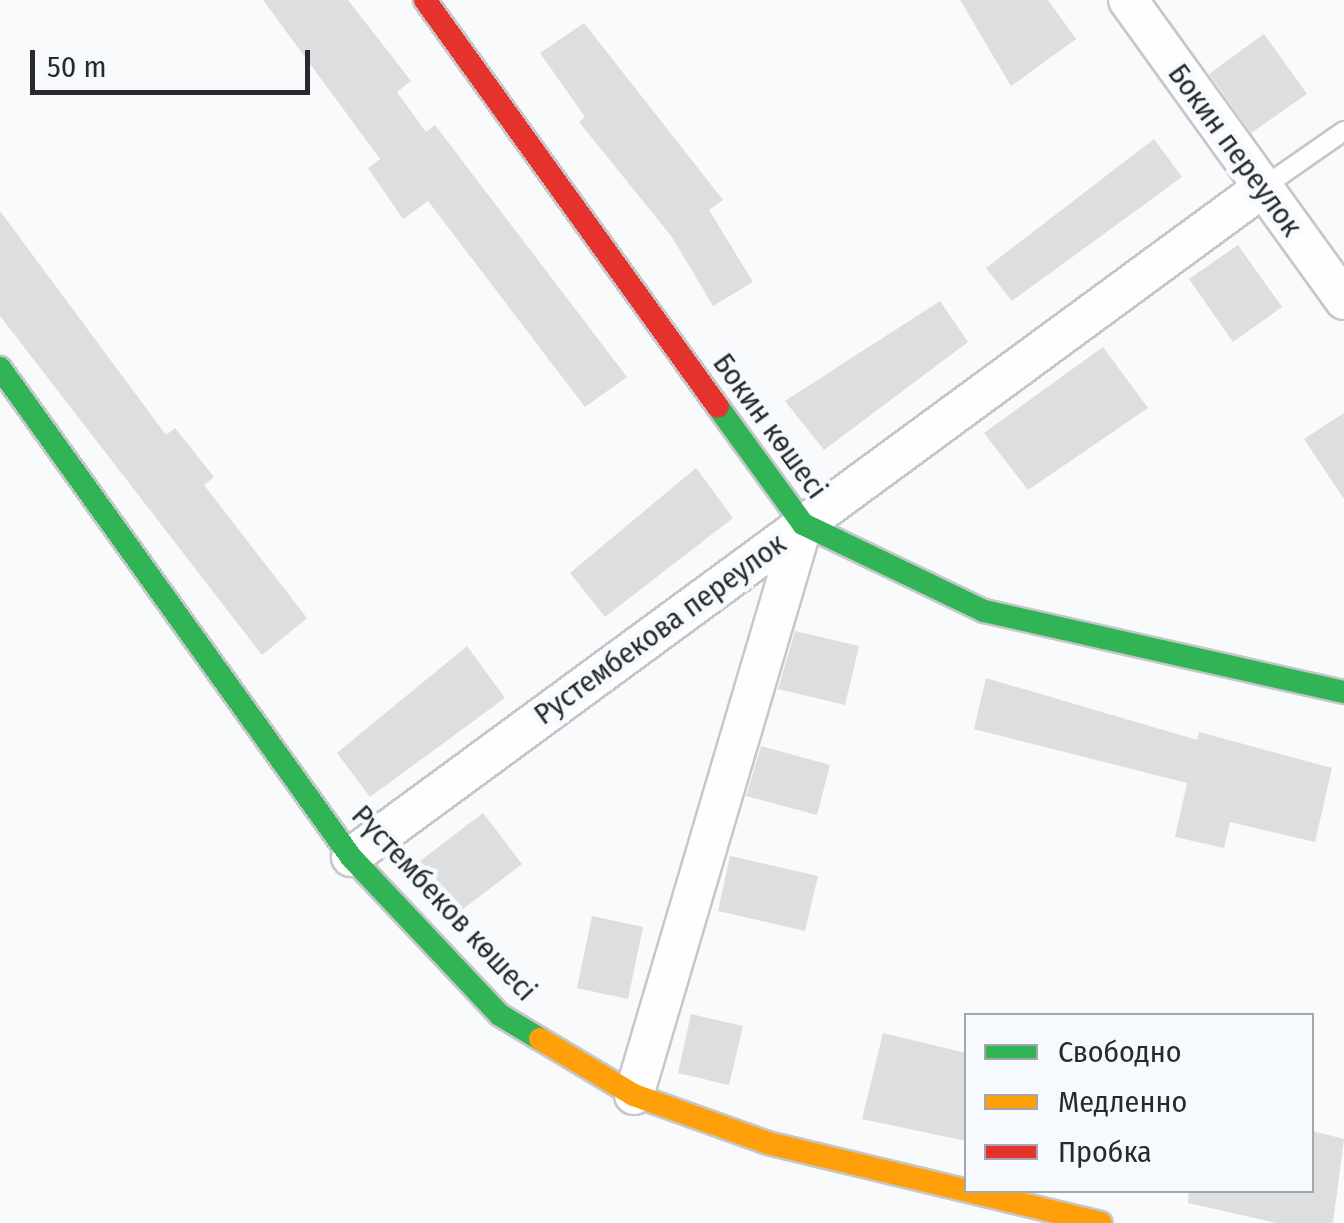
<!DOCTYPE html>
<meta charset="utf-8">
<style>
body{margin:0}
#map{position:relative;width:1344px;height:1223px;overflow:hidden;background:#f8fafc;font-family:"Fira Sans Condensed",sans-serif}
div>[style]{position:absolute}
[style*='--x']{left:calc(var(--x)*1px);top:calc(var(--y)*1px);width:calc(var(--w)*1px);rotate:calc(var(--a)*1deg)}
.building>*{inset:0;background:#dcdee0}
.roads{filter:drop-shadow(2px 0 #c5c7c9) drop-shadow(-2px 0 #c5c7c9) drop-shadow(0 2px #c5c7c9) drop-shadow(0 -2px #c5c7c9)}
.lane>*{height:18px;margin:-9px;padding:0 9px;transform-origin:9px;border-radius:9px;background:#fefeff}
.street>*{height:38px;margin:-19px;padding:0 19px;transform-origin:19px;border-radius:19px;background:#fefeff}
.fast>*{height:22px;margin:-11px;padding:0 11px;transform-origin:11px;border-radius:11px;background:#30b455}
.slow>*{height:22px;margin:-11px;padding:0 11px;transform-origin:11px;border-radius:11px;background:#ff9f0a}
.jam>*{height:22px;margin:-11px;padding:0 11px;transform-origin:11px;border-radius:11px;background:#e5322d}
span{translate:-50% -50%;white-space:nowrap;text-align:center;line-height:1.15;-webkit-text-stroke:9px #f6fafe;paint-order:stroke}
.street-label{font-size:30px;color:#282a2d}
.legend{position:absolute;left:964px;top:1013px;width:350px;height:180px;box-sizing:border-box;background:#f6fafe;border:2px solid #a4a7aa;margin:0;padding:12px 18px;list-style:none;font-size:30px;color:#282a2d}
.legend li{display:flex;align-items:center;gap:20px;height:50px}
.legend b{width:50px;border:2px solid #a4a7aa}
.scale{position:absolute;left:30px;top:50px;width:280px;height:45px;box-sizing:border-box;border:5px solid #282a2d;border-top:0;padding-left:12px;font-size:30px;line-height:35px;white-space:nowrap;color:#282a2d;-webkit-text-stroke:8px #f6fafe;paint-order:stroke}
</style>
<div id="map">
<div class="building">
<div style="clip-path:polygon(263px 0,348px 0,411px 81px,397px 92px,426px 132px,435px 125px,627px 377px,585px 407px,428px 201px,403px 219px,368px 168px,380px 159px)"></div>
<div style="clip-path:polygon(960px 0,1048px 0,1076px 39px,1011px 86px)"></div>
<div style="clip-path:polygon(584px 23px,723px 200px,709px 210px,753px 282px,713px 306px,672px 237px,579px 122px,585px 117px,540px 53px)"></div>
<div style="clip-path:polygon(1264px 34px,1307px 94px,1251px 133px,1209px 74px)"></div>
<div style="clip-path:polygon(1154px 139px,1182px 177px,1012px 301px,986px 268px)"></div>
<div style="clip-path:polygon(0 211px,166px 435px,175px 428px,214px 477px,204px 485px,307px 618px,262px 655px,0 316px)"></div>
<div style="clip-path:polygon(1238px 245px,1282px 307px,1233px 342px,1189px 279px)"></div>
<div style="clip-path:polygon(940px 301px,968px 342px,824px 450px,785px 401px)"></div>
<div style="clip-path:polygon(1103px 347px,1148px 408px,1028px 490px,984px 433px)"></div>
<div style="clip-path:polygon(1344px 413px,1344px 499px,1304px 439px)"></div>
<div style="clip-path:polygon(696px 468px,733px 518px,605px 617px,570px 573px)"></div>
<div style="clip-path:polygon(795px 631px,859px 646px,845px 705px,778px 689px)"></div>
<div style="clip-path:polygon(467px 646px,505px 698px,370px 797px,337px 753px)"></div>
<div style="clip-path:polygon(986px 678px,1197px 740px,1199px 732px,1332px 768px,1315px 842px,1230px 822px,1224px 848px,1175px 837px,1187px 783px,974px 729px)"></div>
<div style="clip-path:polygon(761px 746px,830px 765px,817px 815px,746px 796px)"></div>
<div style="clip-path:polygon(483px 813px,522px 864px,459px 912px,420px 861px)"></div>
<div style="clip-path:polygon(730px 856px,818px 876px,805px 931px,718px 911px)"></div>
<div style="clip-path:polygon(592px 916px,643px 927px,628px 999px,577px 988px)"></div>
<div style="clip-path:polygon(691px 1014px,743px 1026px,729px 1085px,678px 1073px)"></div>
<div style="clip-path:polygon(883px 1033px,966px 1053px,966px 1141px,862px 1119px)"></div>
<div style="clip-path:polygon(1312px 1131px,1344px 1139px,1333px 1223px,1276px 1223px,1188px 1203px,1189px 1190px,1312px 1190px)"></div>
</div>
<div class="roads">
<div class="lane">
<div style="--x:1262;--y:188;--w:100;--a:-34.8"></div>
</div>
<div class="street">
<div style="--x:1128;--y:0;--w:370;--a:54.2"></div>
<div style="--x:351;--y:857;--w:1129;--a:-36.28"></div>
<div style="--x:634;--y:1095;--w:595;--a:-73.51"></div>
</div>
<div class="fast">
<div style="--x:0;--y:368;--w:602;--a:54.33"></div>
<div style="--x:351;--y:857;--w:217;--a:46.7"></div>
<div style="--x:500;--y:1015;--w:47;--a:31"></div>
<div style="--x:718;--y:407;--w:145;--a:54"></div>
<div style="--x:803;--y:524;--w:201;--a:25.7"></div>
<div style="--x:984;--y:611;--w:369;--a:12.7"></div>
</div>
<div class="slow">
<div style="--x:540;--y:1039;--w:109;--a:30.8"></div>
<div style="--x:634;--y:1095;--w:142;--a:19.7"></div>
<div style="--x:768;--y:1143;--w:342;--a:13.5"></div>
</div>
<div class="jam">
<div style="--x:425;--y:0;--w:501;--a:54.25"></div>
</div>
</div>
<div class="street-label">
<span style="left:1235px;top:150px;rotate:54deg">Бокин переулок</span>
<span style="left:770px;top:426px;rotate:54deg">Бокин көшесі</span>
<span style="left:660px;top:629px;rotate:-36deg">Рустембекова переулок</span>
<span style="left:444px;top:903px;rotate:47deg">Рүстембеков көшесі</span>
</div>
<ul class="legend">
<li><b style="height:12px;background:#30b455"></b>Свободно</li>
<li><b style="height:12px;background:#ff9f0a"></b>Медленно</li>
<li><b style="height:12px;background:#e5322d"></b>Пробка</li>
</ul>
<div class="scale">50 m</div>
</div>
